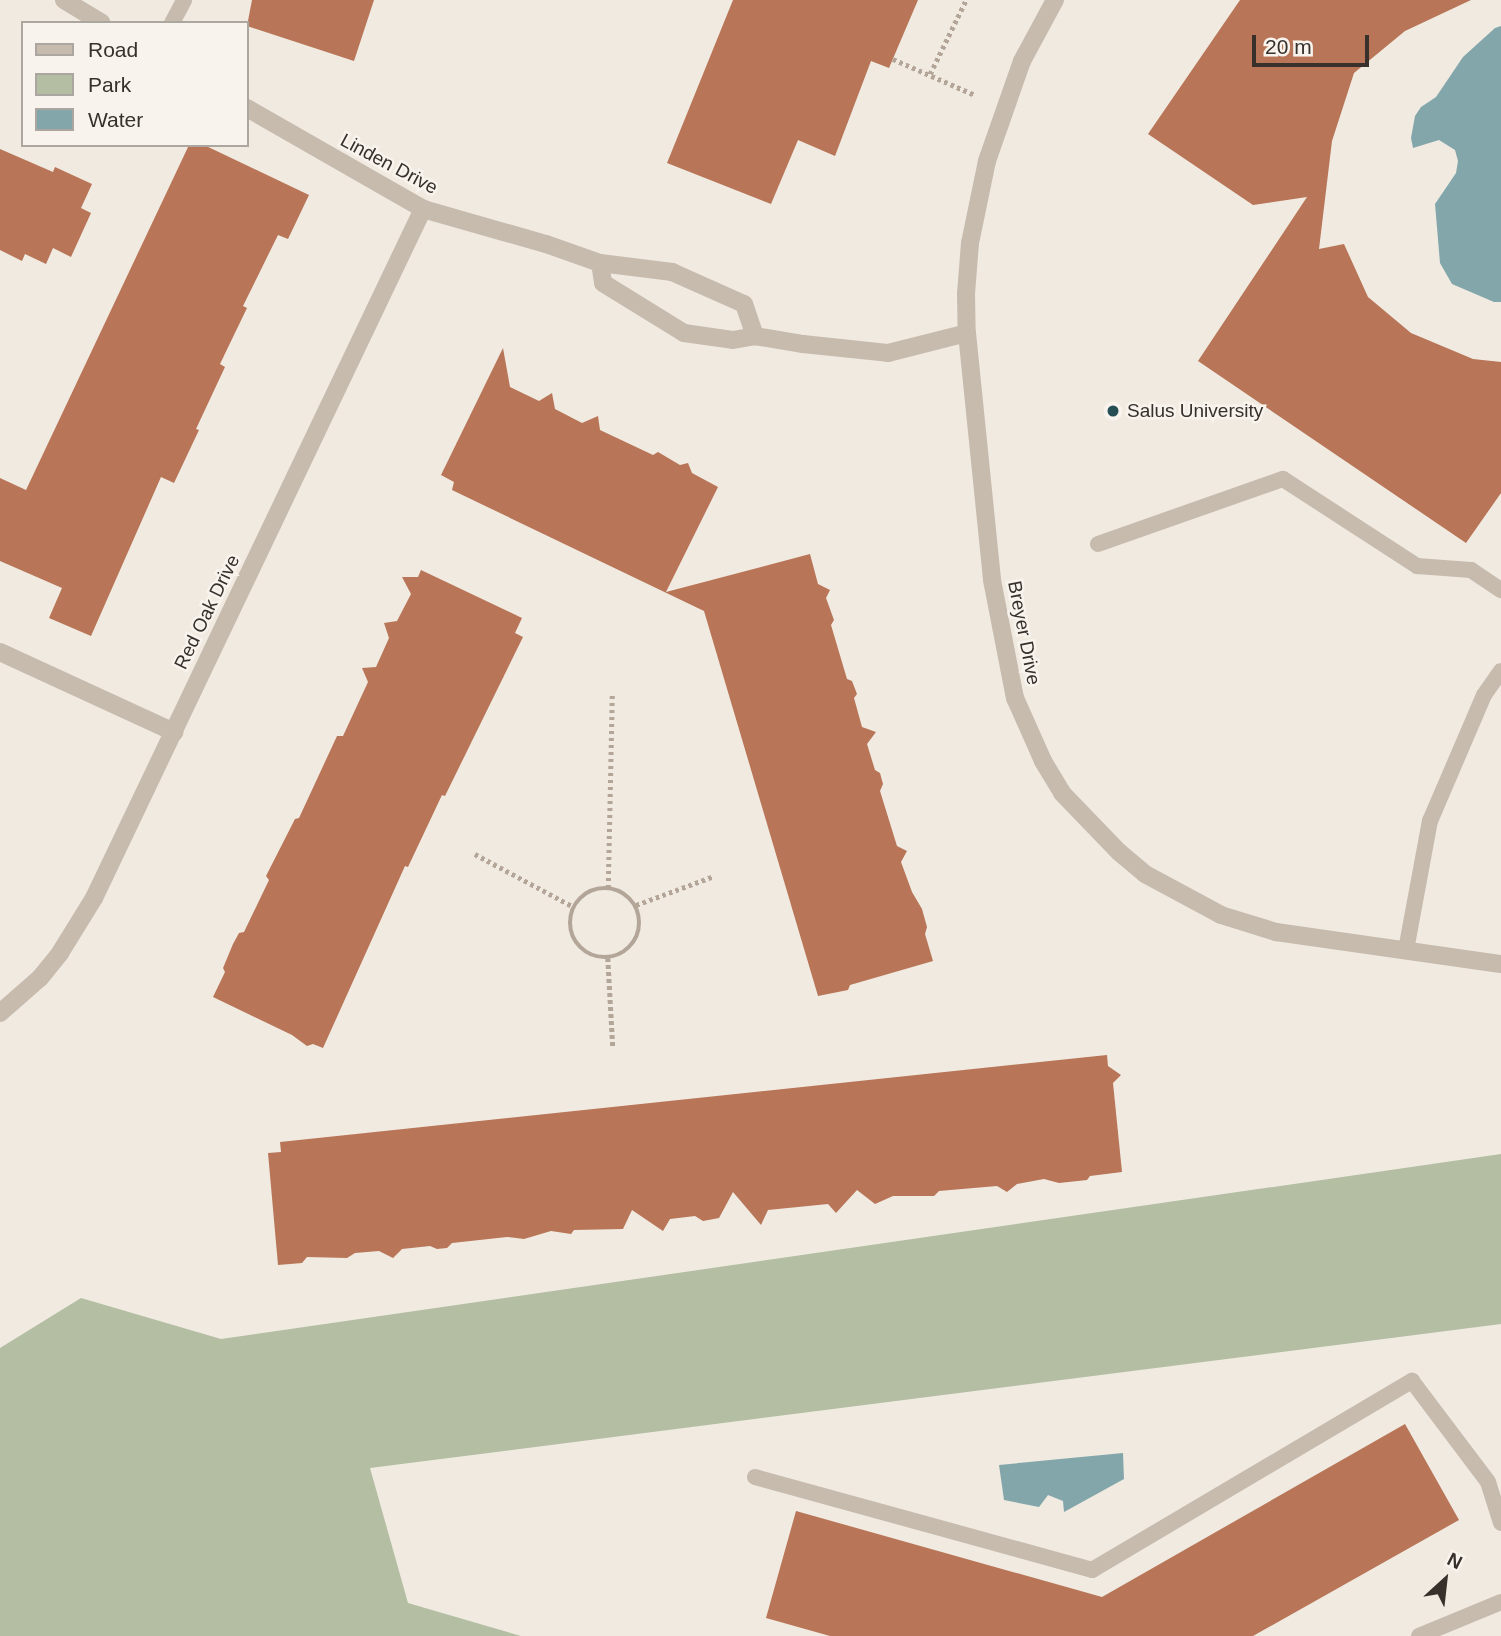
<!DOCTYPE html>
<style>
body{margin:0}
#map{position:relative;width:1501px;height:1636px;overflow:hidden;background:#f0eae1;font-family:Helvetica,sans-serif}
div>[style]{position:absolute}
[style*='--x']{left:calc(var(--x)*1px);top:calc(var(--y)*1px);width:calc(var(--w)*1px);rotate:calc(var(--a)*1deg)}
.green>*{inset:0;background:#b3bea2}
.water>*{inset:0;background:#83a6aa}
.building>*{inset:0;background:#b87557}
.path>*{height:4.5px;margin-top:-2.25px;transform-origin:0;background:repeating-linear-gradient(90deg,#b3a698 0 3.5px,transparent 0 7px)}
.path>.ring{margin:-2.25px;padding:0;box-sizing:content-box;background:none;border:4.5px solid #b3a698;border-radius:50%}
.service>*{height:16px;margin:-8px;padding:0 8px;transform-origin:8px;border-radius:8px;background:#c7bbae}
.minor>*{height:18px;margin:-9px;padding:0 9px;transform-origin:9px;border-radius:9px;background:#c7bbae}
.dots>*{width:19px;height:19px;translate:-50% -50%;box-sizing:border-box;border:4px solid #f8f4ed;border-radius:50%}
span{translate:-50% -50%;white-space:nowrap;text-align:center;line-height:1.15;-webkit-text-stroke:5px #f8f4ed;paint-order:stroke}
.street-label{font-size:19px;color:#37302b}
.poi-label{font-size:19px;color:#37302b}
.left{translate:0 -50%;text-align:left}
.legend{position:absolute;left:21px;top:21px;width:228px;height:126px;box-sizing:border-box;background:#f8f4ed;border:2px solid #aba69f;margin:0;padding:9px 12px;list-style:none;font-size:21px;color:#37302b}
.legend li{display:flex;align-items:center;gap:14px;height:35px}
.legend b{width:35px;border:2px solid #aba69f}
.north{position:absolute;left:1410px;top:1545px;width:70px;height:70px;-webkit-text-stroke:5px #f8f4ed;paint-order:stroke;rotate:27deg;font-size:19px;font-weight:700;line-height:28px;text-align:center;color:#37302b}
.north::after{content:'';display:block;margin:auto;width:24px;height:32px;background:#37302b;clip-path:polygon(50% 0,100% 100%,50% 72%,0 100%)}
.scale{position:absolute;left:1252px;top:35px;width:117px;height:32px;box-sizing:border-box;border:4px solid #37302b;border-top:0;padding-left:9px;font-size:21px;line-height:24px;white-space:nowrap;color:#37302b;-webkit-text-stroke:5px #f8f4ed;paint-order:stroke}
</style>
<div id="map">
<div class="green">
<div style="clip-path:polygon(1501px 1154px,1501px 1324px,370px 1468px,408px 1603px,521px 1636px,0 1636px,0 1348px,81px 1298px,221px 1339px)"></div>
</div>
<div class="water">
<div style="clip-path:polygon(1501px 26px,1501px 302px,1494px 302px,1452px 284px,1440px 263px,1435px 204px,1456px 173px,1458px 161px,1455px 150px,1439px 140px,1413px 148px,1411px 138px,1415px 116px,1421px 107px,1436px 97px,1463px 57px,1495px 28px)"></div>
<div style="clip-path:polygon(1123px 1453px,1124px 1479px,1064px 1512px,1063px 1501px,1048px 1495px,1039px 1507px,1004px 1500px,999px 1465px)"></div>
</div>
<div class="building">
<div style="clip-path:polygon(252px 0,374px 0,354px 61px,247px 26px)"></div>
<div style="clip-path:polygon(733px 0,918px 0,889px 68px,871px 61px,835px 156px,798px 140px,771px 204px,667px 163px)"></div>
<div style="clip-path:polygon(1240px 0,1471px 0,1405px 31px,1354px 73px,1332px 141px,1319px 249px,1344px 244px,1368px 297px,1411px 333px,1473px 359px,1501px 362px,1501px 493px,1466px 543px,1198px 361px,1307px 197px,1253px 205px,1148px 134px)"></div>
<div style="clip-path:polygon(189px 145px,204px 145px,309px 195px,288px 239px,278px 235px,243px 306px,247px 308px,220px 364px,225px 367px,196px 429px,199px 430px,174px 483px,161px 477px,91px 636px,49px 618px,62px 588px,0 561px,0 478px,26px 490px)"></div>
<div style="clip-path:polygon(0 149px,53px 172px,55px 167px,92px 184px,81px 208px,91px 213px,71px 257px,53px 248px,46px 264px,25px 254px,22px 261px,0 250px)"></div>
<div style="clip-path:polygon(503px 348px,510px 387px,539px 401px,552px 393px,555px 409px,582px 423px,598px 416px,600px 430px,653px 455px,658px 452px,680px 465px,688px 463px,692px 473px,718px 487px,666px 592px,810px 554px,818px 584px,830px 590px,826px 598px,834px 620px,831px 625px,847px 679px,852px 681px,857px 694px,854px 698px,862px 727px,876px 732px,867px 744px,875px 770px,880px 773px,883px 784px,880px 791px,897px 846px,907px 851px,901px 862px,912px 892px,922px 909px,927px 927px,925px 934px,933px 961px,850px 985px,848px 990px,818px 996px,704px 611px,452px 490px,454px 482px,441px 475px)"></div>
<div style="clip-path:polygon(421px 570px,522px 618px,515px 633px,523px 637px,445px 796px,442px 795px,408px 867px,405px 866px,323px 1048px,313px 1044px,307px 1046px,292px 1035px,213px 997px,225px 972px,223px 968px,233px 944px,239px 933px,244px 932px,269px 880px,266px 876px,295px 819px,299px 818px,337px 736px,343px 736px,368px 682px,362px 668px,376px 667px,389px 638px,384px 623px,397px 621px,411px 594px,402px 577px,418px 577px)"></div>
<div style="clip-path:polygon(1107px 1055px,1108px 1066px,1121px 1075px,1113px 1083px,1122px 1172px,1090px 1176px,1087px 1180px,1059px 1183px,1044px 1179px,1017px 1184px,1007px 1192px,997px 1186px,939px 1191px,934px 1196px,893px 1196px,875px 1204px,857px 1190px,836px 1213px,828px 1204px,768px 1210px,761px 1225px,733px 1192px,719px 1218px,703px 1221px,695px 1216px,670px 1219px,663px 1231px,632px 1210px,623px 1229px,574px 1230px,571px 1234px,551px 1231px,524px 1239px,507px 1237px,452px 1243px,447px 1248px,437px 1249px,430px 1246px,402px 1249px,393px 1258px,379px 1251px,355px 1253px,347px 1258px,307px 1257px,302px 1263px,278px 1265px,268px 1153px,281px 1152px,280px 1142px)"></div>
<div style="clip-path:polygon(1405px 1424px,1459px 1520px,1253px 1636px,830px 1636px,766px 1618px,796px 1511px,1102px 1597px)"></div>
</div>
<div class="path">
<div style="--x:893;--y:59;--w:90;--a:23.7"></div>
<div style="--x:930;--y:74;--w:82;--a:-64.1"></div>
<div style="--x:475;--y:854;--w:112;--a:28.2"></div>
<div class="ring" style="left:570px;top:888px;width:65.5px;height:65.5px"></div>
<div style="--x:608;--y:888;--w:194;--a:-88.8"></div>
<div style="--x:636;--y:905;--w:83;--a:-20.4"></div>
<div style="--x:608;--y:958;--w:89;--a:86.8"></div>
</div>
<div class="service">
<div style="--x:172;--y:23;--w:26;--a:-62"></div>
<div style="--x:1098;--y:544;--w:196;--a:-19.4"></div>
<div style="--x:1283;--y:479;--w:160;--a:33"></div>
<div style="--x:1417;--y:566;--w:54;--a:4.2"></div>
<div style="--x:1471;--y:570;--w:36;--a:34"></div>
<div style="--x:1406;--y:950;--w:131;--a:-79.5"></div>
<div style="--x:1430;--y:821;--w:137;--a:-66.8"></div>
<div style="--x:1484;--y:695;--w:29;--a:-55"></div>
<div style="--x:755;--y:1477;--w:350;--a:15.4"></div>
<div style="--x:1092;--y:1570;--w:372;--a:-30.6"></div>
<div style="--x:1412;--y:1381;--w:126;--a:53"></div>
<div style="--x:1488;--y:1482;--w:43;--a:72.4"></div>
<div style="--x:1419;--y:1636;--w:89;--a:-22.5"></div>
</div>
<div class="minor">
<div style="--x:64;--y:0;--w:44;--a:31.2"></div>
<div style="--x:1055;--y:0;--w:69;--a:118.4"></div>
<div style="--x:1022;--y:61;--w:106;--a:109.3"></div>
<div style="--x:987;--y:161;--w:84;--a:101.7"></div>
<div style="--x:970;--y:243;--w:51;--a:94.5"></div>
<div style="--x:966;--y:294;--w:39;--a:89"></div>
<div style="--x:967;--y:333;--w:248;--a:84.2"></div>
<div style="--x:992;--y:580;--w:120;--a:79"></div>
<div style="--x:1015;--y:698;--w:69;--a:66"></div>
<div style="--x:1043;--y:761;--w:37;--a:59"></div>
<div style="--x:1062;--y:793;--w:82;--a:46"></div>
<div style="--x:1119;--y:852;--w:34;--a:40"></div>
<div style="--x:1145;--y:874;--w:86;--a:28.3"></div>
<div style="--x:1221;--y:915;--w:58;--a:17.2"></div>
<div style="--x:1276;--y:932;--w:227;--a:8.1"></div>
<div style="--x:247;--y:108;--w:203;--a:29.8"></div>
<div style="--x:423;--y:209;--w:128;--a:15.9"></div>
<div style="--x:546;--y:244;--w:57;--a:19.4"></div>
<div style="--x:600;--y:263;--w:73;--a:7.1"></div>
<div style="--x:672;--y:272;--w:79;--a:24"></div>
<div style="--x:744;--y:304;--w:34;--a:71"></div>
<div style="--x:600;--y:263;--w:20;--a:81"></div>
<div style="--x:603;--y:283;--w:95;--a:31.7"></div>
<div style="--x:684;--y:333;--w:49;--a:8.1"></div>
<div style="--x:733;--y:340;--w:22;--a:-10"></div>
<div style="--x:755;--y:336;--w:49;--a:9.5"></div>
<div style="--x:803;--y:344;--w:85;--a:6"></div>
<div style="--x:888;--y:353;--w:81;--a:-14.2"></div>
<div style="--x:0;--y:652;--w:192;--a:24.7"></div>
<div style="--x:0;--y:1013;--w:53;--a:-41.2"></div>
<div style="--x:40;--y:978;--w:32;--a:-51"></div>
<div style="--x:60;--y:953;--w:65;--a:-58.3"></div>
<div style="--x:94;--y:898;--w:764;--a:-64.48"></div>
</div>
<div class="dots">
<div style="left:1113px;top:411px;background:#254d54"></div>
</div>
<div class="street-label">
<span style="left:389px;top:164px;rotate:28deg">Linden Drive</span>
<span style="left:207px;top:612px;rotate:-64deg">Red Oak Drive</span>
<span style="left:1024px;top:633px;rotate:79deg">Breyer Drive</span>
</div>
<div class="poi-label">
<span class="left" style="left:1127px;top:411px">Salus University</span>
</div>
<ul class="legend">
<li><b style="height:9px;background:#c7bbae"></b>Road</li>
<li><b style="height:19px;background:#b3bea2"></b>Park</li>
<li><b style="height:19px;background:#83a6aa"></b>Water</li>
</ul>
<div class="north">N</div>
<div class="scale">20 m</div>
</div>
